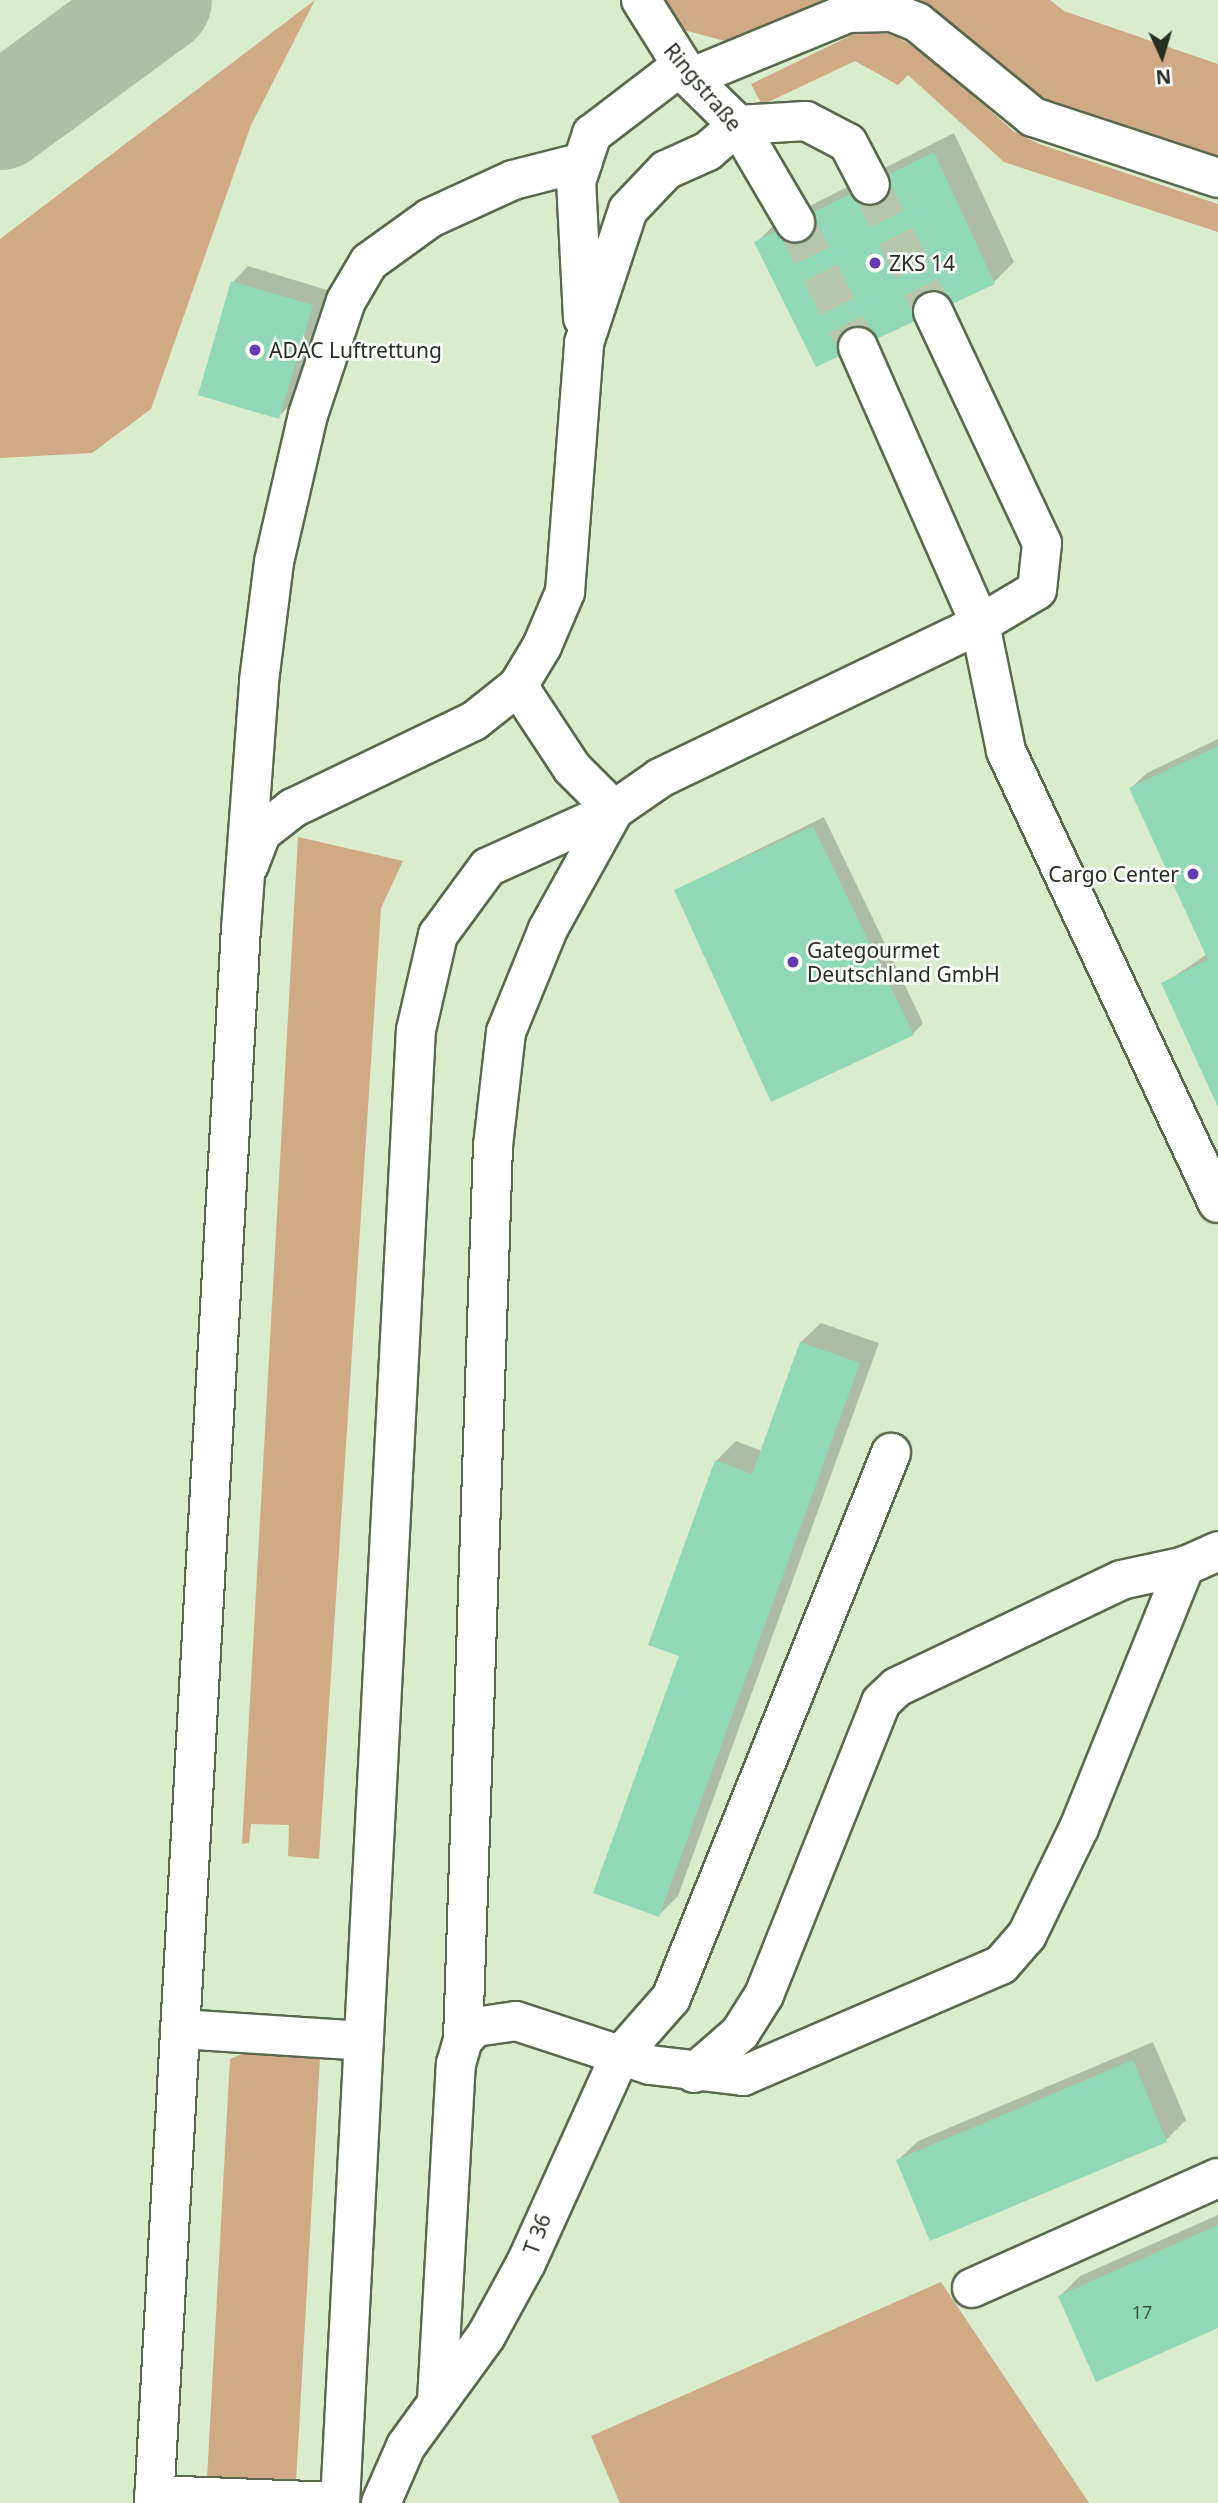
<!DOCTYPE html>
<meta charset="utf-8">
<style>
body{margin:0}
#map{position:relative;width:1218px;height:2503px;overflow:hidden;background:#d9eccc;font-family:"Noto Sans",sans-serif}
div>[style]{position:absolute}
[style*='--x']{left:calc(var(--x)*1px);top:calc(var(--y)*1px);width:calc(var(--w)*1px);rotate:calc(var(--a)*1deg)}
.green>*{inset:0;background:#cfaa85}
.shadow>*{inset:0;background:#0003}
.taxiway>*{height:105px;margin:-52.5px;padding:0 52.5px;transform-origin:52.5px;border-radius:52.5px;background:#afbfa4}
.building>*{inset:0;background:#90d8b7}
.minor-tunnel>*{height:38px;margin-top:-19px;transform-origin:0;background:repeating-linear-gradient(90deg,#b5c6aa 0 38px,transparent 0 57px)}
.roads{filter:drop-shadow(2px 0 #59694d) drop-shadow(-2px 0 #59694d) drop-shadow(0 2px #59694d) drop-shadow(0 -2px #59694d)}
.minor>*{height:38px;margin:-19px;padding:0 19px;transform-origin:19px;border-radius:19px;background:#fff}
.dots>*{width:19px;height:19px;translate:-50% -50%;box-sizing:border-box;border:4px solid #fff;border-radius:50%}
span{translate:-50% -50%;white-space:nowrap;text-align:center;line-height:1.15;-webkit-text-stroke:5px #fff;paint-order:stroke}
.number-label{font-size:18px;color:#405846}
.number-label span{-webkit-text-stroke-width:0}
.street-label{font-size:21px;color:#262d21}
.poi-label{font-size:21px;color:#262d21}
.left{translate:0 -50%;text-align:left}
.right{translate:-100% -50%;text-align:right}
.north{position:absolute;left:1127px;top:21px;width:70px;height:70px;-webkit-text-stroke:5px #fff;paint-order:stroke;rotate:176deg;font-size:19px;font-weight:700;line-height:28px;text-align:center;color:#262d21}
.north::after{content:'';display:block;margin:auto;width:24px;height:32px;background:#262d21;clip-path:polygon(50% 0,100% 100%,50% 72%,0 100%)}
</style>
<div id="map">
<div class="green">
<div style="clip-path:polygon(315px 0,251px 125px,151px 409px,92px 453px,0 458px,0 239px)"></div>
<div style="clip-path:polygon(663px 0,831px 0,732px 43px,684px 30px)"></div>
<div style="clip-path:polygon(921px 0,1050px 0,1064px 11px,1218px 64px,1218px 157px,1042px 98px)"></div>
<div style="clip-path:polygon(854px 34px,892px 34px,928px 55px,1013px 131px,1039px 144px,1218px 204px,1218px 232px,1004px 162px,908px 75px,898px 85px,855px 61px,762px 105px,751px 84px)"></div>
<div style="clip-path:polygon(298px 837px,403px 861px,381px 908px,319px 1859px,288px 1856px,289px 1825px,251px 1824px,249px 1843px,242px 1844px)"></div>
<div style="clip-path:polygon(247px 2052px,320px 2058px,296px 2482px,207px 2479px,230px 2059px)"></div>
<div style="clip-path:polygon(941px 2282px,1089px 2503px,620px 2503px,591px 2436px)"></div>
</div>
<div class="shadow">
<div style="clip-path:polygon(954px 133px,1014px 262px,994px 282px,757px 242px,776px 223px)"></div>
<div style="clip-path:polygon(248px 266px,327px 290px,294px 401px,278px 417px,200px 394px,233px 282px)"></div>
<div style="clip-path:polygon(1218px 739px,1218px 1103px,1163px 984px,1207px 954px,1131px 788px,1147px 773px)"></div>
<div style="clip-path:polygon(824px 817px,923px 1023px,913px 1034px,676px 890px)"></div>
<div style="clip-path:polygon(821px 1323px,879px 1343px,678px 1896px,659px 1915px,681px 1655px,716px 1461px,736px 1441px,762px 1451px,801px 1342px)"></div>
<div style="clip-path:polygon(1153px 2042px,1186px 2120px,1166px 2140px,898px 2160px,918px 2141px)"></div>
<div style="clip-path:polygon(1218px 2215px,1218px 2326px,1060px 2296px,1080px 2276px)"></div>
</div>
<div class="taxiway">
<div style="--x:0;--y:117;--w:197;--a:-36.3"></div>
</div>
<div class="building">
<div style="clip-path:polygon(934px 152px,995px 284px,816px 367px,754px 242px)"></div>
<div style="clip-path:polygon(231px 281px,313px 305px,279px 419px,198px 395px)"></div>
<div style="clip-path:polygon(1218px 746px,1218px 1107px,1161px 983px,1208px 960px,1129px 788px)"></div>
<div style="clip-path:polygon(813px 826px,914px 1035px,771px 1102px,674px 890px)"></div>
<div style="clip-path:polygon(800px 1342px,860px 1363px,659px 1917px,593px 1893px,679px 1656px,648px 1645px,715px 1460px,752px 1474px)"></div>
<div style="clip-path:polygon(1133px 2060px,1167px 2142px,930px 2241px,896px 2160px)"></div>
<div style="clip-path:polygon(1218px 2225px,1218px 2328px,1096px 2382px,1058px 2296px)"></div>
</div>
<div class="minor-tunnel">
<div style="--x:870;--y:185;--w:141;--a:63.4"></div>
<div style="--x:795;--y:222;--w:140;--a:63.3"></div>
</div>
<div class="roads">
<div class="minor">
<div style="--x:641;--y:0;--w:92;--a:57.9"></div>
<div style="--x:690;--y:78;--w:67;--a:44.4"></div>
<div style="--x:738;--y:125;--w:113;--a:59.6"></div>
<div style="--x:690;--y:78;--w:171;--a:-22.4"></div>
<div style="--x:848;--y:13;--w:44;--a:-1.3"></div>
<div style="--x:892;--y:12;--w:27;--a:22"></div>
<div style="--x:917;--y:22;--w:150;--a:39.3"></div>
<div style="--x:1033;--y:117;--w:195;--a:18.2"></div>
<div style="--x:583;--y:318;--w:136;--a:-92.9"></div>
<div style="--x:576;--y:182;--w:51;--a:-71.6"></div>
<div style="--x:592;--y:134;--w:112;--a:-37.4"></div>
<div style="--x:858;--y:347;--w:303;--a:66.2"></div>
<div style="--x:980;--y:624;--w:130;--a:78.4"></div>
<div style="--x:1006;--y:751;--w:499;--a:64.9"></div>
<div style="--x:518;--y:686;--w:98;--a:56.6"></div>
<div style="--x:572;--y:768;--w:59;--a:45"></div>
<div style="--x:249;--y:865;--w:34;--a:-69"></div>
<div style="--x:261;--y:833;--w:41;--a:-38"></div>
<div style="--x:293;--y:808;--w:201;--a:-25.7"></div>
<div style="--x:474;--y:721;--w:56;--a:-38.5"></div>
<div style="--x:518;--y:686;--w:47;--a:-59"></div>
<div style="--x:542;--y:646;--w:59;--a:-66.9"></div>
<div style="--x:565;--y:592;--w:250;--a:-85.6"></div>
<div style="--x:584;--y:343;--w:140;--a:-71.7"></div>
<div style="--x:628;--y:210;--w:55;--a:-46.5"></div>
<div style="--x:666;--y:170;--w:46;--a:-24.3"></div>
<div style="--x:708;--y:151;--w:40;--a:-41"></div>
<div style="--x:738;--y:125;--w:68;--a:-3.4"></div>
<div style="--x:806;--y:121;--w:47;--a:27.6"></div>
<div style="--x:848;--y:143;--w:47;--a:62.4"></div>
<div style="--x:180;--y:2029;--w:184;--a:3.7"></div>
<div style="--x:463;--y:2040;--w:895;--a:-88.08"></div>
<div style="--x:493;--y:1146;--w:115;--a:-83.5"></div>
<div style="--x:506;--y:1032;--w:111;--a:-67.8"></div>
<div style="--x:548;--y:929;--w:136;--a:-61"></div>
<div style="--x:694;--y:2073;--w:61;--a:-41"></div>
<div style="--x:740;--y:2033;--w:45;--a:-57.7"></div>
<div style="--x:764;--y:1995;--w:315;--a:-68.2"></div>
<div style="--x:881;--y:1702;--w:22;--a:-43"></div>
<div style="--x:897;--y:1687;--w:248;--a:-25.5"></div>
<div style="--x:1121;--y:1580;--w:66;--a:-12.3"></div>
<div style="--x:1185;--y:1566;--w:36;--a:-24"></div>
<div style="--x:972;--y:2288;--w:269;--a:-24.1"></div>
<div style="--x:437;--y:2401;--w:338;--a:-86.8"></div>
<div style="--x:456;--y:2064;--w:25;--a:-74"></div>
<div style="--x:463;--y:2040;--w:18;--a:-47"></div>
<div style="--x:475;--y:2027;--w:41;--a:-8.3"></div>
<div style="--x:516;--y:2021;--w:141;--a:18.2"></div>
<div style="--x:650;--y:2065;--w:94;--a:6.7"></div>
<div style="--x:743;--y:2076;--w:281;--a:-23.3"></div>
<div style="--x:1001;--y:1965;--w:40;--a:-49"></div>
<div style="--x:1027;--y:1935;--w:119;--a:-64.1"></div>
<div style="--x:1079;--y:1828;--w:283;--a:-68"></div>
<div style="--x:154;--y:2495;--w:186;--a:2.2"></div>
<div style="--x:154;--y:2503;--w:1576;--a:-86.84"></div>
<div style="--x:241;--y:929;--w:249;--a:-85.8"></div>
<div style="--x:259;--y:681;--w:120;--a:-82.8"></div>
<div style="--x:274;--y:562;--w:151;--a:-77"></div>
<div style="--x:308;--y:415;--w:120;--a:-71.6"></div>
<div style="--x:346;--y:301;--w:45;--a:-59.5"></div>
<div style="--x:369;--y:262;--w:75;--a:-35.8"></div>
<div style="--x:430;--y:218;--w:91;--a:-24.6"></div>
<div style="--x:513;--y:180;--w:72;--a:-14.4"></div>
<div style="--x:340;--y:2503;--w:1475;--a:-87.05"></div>
<div style="--x:416;--y:1030;--w:98;--a:-77"></div>
<div style="--x:438;--y:935;--w:84;--a:-53.7"></div>
<div style="--x:488;--y:867;--w:138;--a:-24.3"></div>
<div style="--x:614;--y:810;--w:56;--a:-34.8"></div>
<div style="--x:660;--y:778;--w:355;--a:-25.7"></div>
<div style="--x:980;--y:624;--w:66;--a:-30.8"></div>
<div style="--x:1037;--y:590;--w:47;--a:-83.9"></div>
<div style="--x:1042;--y:543;--w:256;--a:-115.2"></div>
<div style="--x:381;--y:2503;--w:62;--a:-66.3"></div>
<div style="--x:406;--y:2446;--w:136;--a:-54"></div>
<div style="--x:486;--y:2336;--w:83;--a:-61.3"></div>
<div style="--x:526;--y:2263;--w:227;--a:-65.6"></div>
<div style="--x:620;--y:2056;--w:77;--a:-48.7"></div>
<div style="--x:671;--y:1998;--w:588;--a:-68.02"></div>
</div>
</div>
<div class="dots">
<div style="left:875px;top:263px;background:#643bb3"></div>
<div style="left:255px;top:350px;background:#643bb3"></div>
<div style="left:1193px;top:874px;background:#643bb3"></div>
<div style="left:793px;top:962px;background:#643bb3"></div>
</div>
<div class="number-label">
<span style="left:1142px;top:2312px">17</span>
</div>
<div class="street-label">
<span style="left:703px;top:87px;rotate:50deg">Ringstraße</span>
<span style="left:537px;top:2234px;rotate:-70deg">T 36</span>
</div>
<div class="poi-label">
<span class="left" style="left:889px;top:263px">ZKS 14</span>
<span class="left" style="left:269px;top:350px">ADAC Luftrettung</span>
<span class="right" style="left:1179px;top:874px">Cargo Center</span>
<span class="left" style="left:807px;top:962px">Gategourmet<br>Deutschland GmbH</span>
</div>
<div class="north">N</div>
</div>
